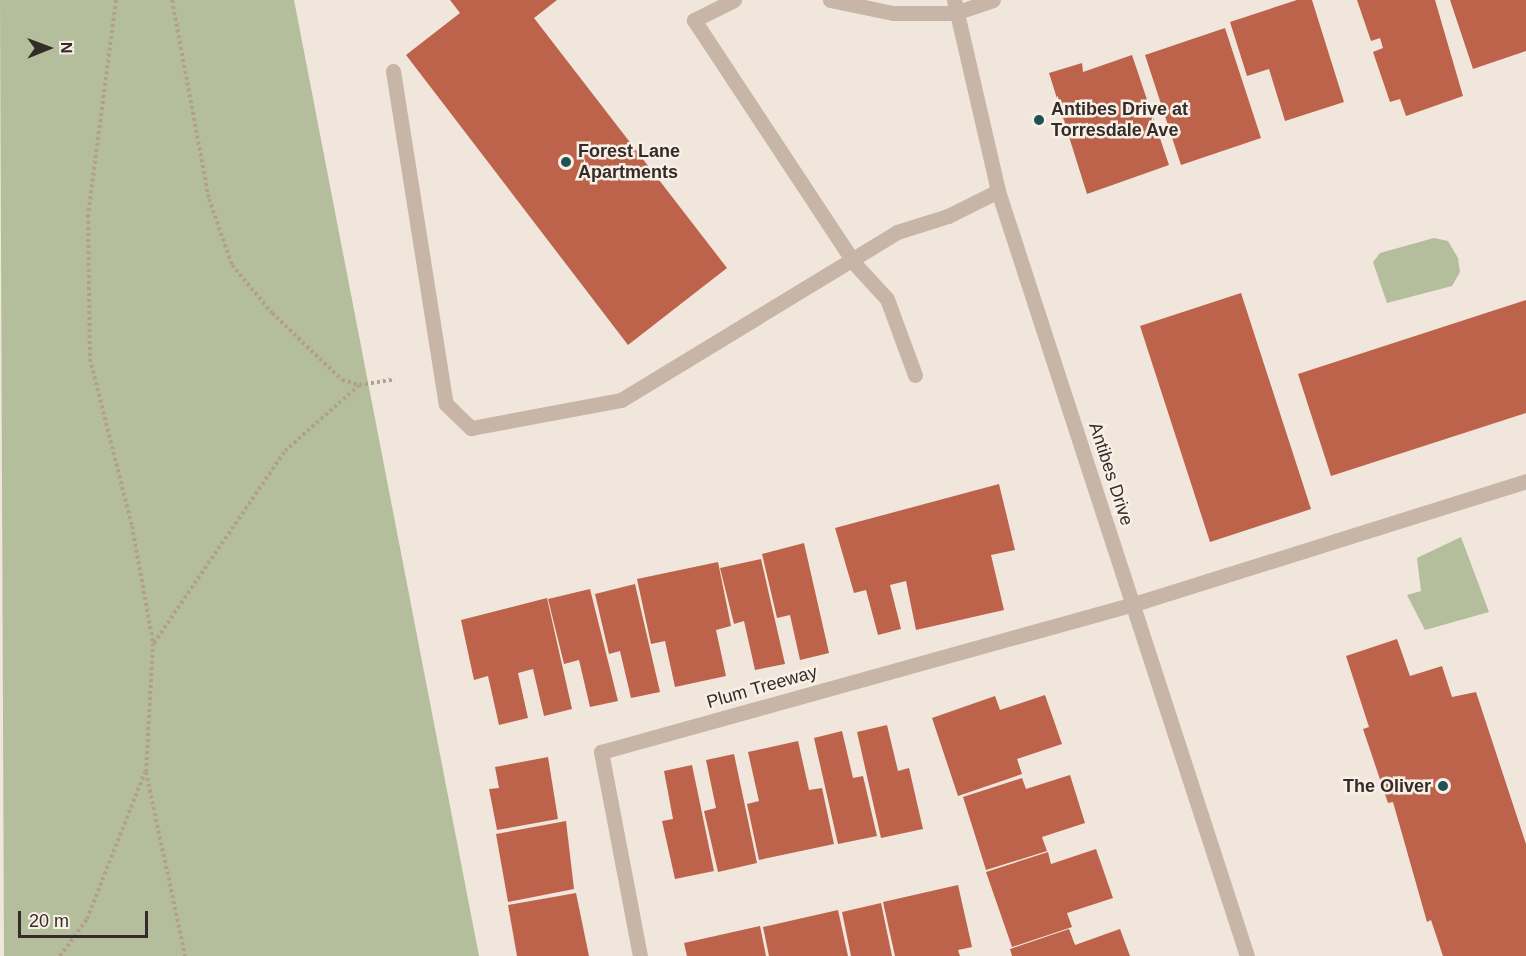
<!DOCTYPE html>
<style>
body{margin:0}
#map{position:relative;width:1526px;height:956px;overflow:hidden;background:#f0e6db;font-family:Arial,sans-serif}
div>[style]{position:absolute}
[style*='--x']{left:calc(var(--x)*1px);top:calc(var(--y)*1px);width:calc(var(--w)*1px);rotate:calc(var(--a)*1deg)}
.green>*{inset:0;background:#b4be9c}
.building>*{inset:0;background:#be634b}
.path>*{height:4px;margin-top:-2px;transform-origin:0;background:repeating-linear-gradient(90deg,#b39f92 0 3px,transparent 0 6px)}
.service>*{height:15px;margin:-7.5px;padding:0 7.5px;transform-origin:7.5px;border-radius:7.5px;background:#c7b5a8}
.minor>*{height:15px;margin:-7.5px;padding:0 7.5px;transform-origin:7.5px;border-radius:7.5px;background:#c7b5a8}
.dots>*{width:16px;height:16px;translate:-50% -50%;box-sizing:border-box;border:3px solid #f8f0e7;border-radius:50%}
span{translate:-50% -50%;white-space:nowrap;text-align:center;line-height:1.15;-webkit-text-stroke:5px #f8f0e7;paint-order:stroke}
.poi-label{font-size:18px;color:#352b28;font-weight:700}
.left{translate:0 -50%;text-align:left}
.right{translate:-100% -50%;text-align:right}
.street-label{font-size:18px;color:#352b28}
.north{position:absolute;left:18px;top:18px;width:60px;height:60px;-webkit-text-stroke:4px #f8f0e7;paint-order:stroke;rotate:89deg;font-size:16px;font-weight:700;line-height:24px;text-align:center;color:#352b28}
.north::after{content:'';display:block;margin:auto;width:21px;height:27px;background:#352b28;clip-path:polygon(50% 0,100% 100%,50% 72%,0 100%)}
.scale{position:absolute;left:18px;top:911px;width:130px;height:27px;box-sizing:border-box;border:3px solid #352b28;border-top:0;padding-left:8px;font-size:18px;line-height:21px;white-space:nowrap;color:#352b28;-webkit-text-stroke:4px #f8f0e7;paint-order:stroke}
</style>
<div id="map">
<div class="green">
<div style="clip-path:polygon(0 0,294px 0,479px 956px,4px 956px)"></div>
<div style="clip-path:polygon(1434px 238px,1448px 241px,1458px 258px,1460px 272px,1452px 286px,1387px 303px,1373px 262px,1380px 253px)"></div>
<div style="clip-path:polygon(1461px 537px,1489px 612px,1425px 630px,1407px 595px,1421px 591px,1417px 558px)"></div>
</div>
<div class="building">
<div style="clip-path:polygon(450px 0,557px 0,534px 18px,727px 268px,628px 345px,406px 55px,460px 13px)"></div>
<div style="clip-path:polygon(1297px 0,1312px 0,1344px 102px,1285px 121px,1269px 69px,1247px 76px,1230px 22px)"></div>
<div style="clip-path:polygon(1357px 0,1435px 0,1463px 96px,1406px 116px,1400px 99px,1390px 102px,1373px 52px,1383px 48px,1380px 38px,1371px 41px)"></div>
<div style="clip-path:polygon(1450px 0,1526px 0,1526px 51px,1473px 69px)"></div>
<div style="clip-path:polygon(1225px 28px,1261px 138px,1181px 165px,1145px 55px)"></div>
<div style="clip-path:polygon(1132px 55px,1169px 165px,1087px 194px,1049px 73px,1082px 63px,1083px 72px)"></div>
<div style="clip-path:polygon(1241px 293px,1311px 509px,1210px 542px,1140px 326px)"></div>
<div style="clip-path:polygon(1526px 300px,1526px 413px,1331px 476px,1298px 374px)"></div>
<div style="clip-path:polygon(999px 484px,1015px 550px,991px 555px,1004px 610px,916px 630px,906px 581px,890px 585px,901px 629px,878px 635px,866px 590px,854px 593px,835px 528px)"></div>
<div style="clip-path:polygon(804px 543px,829px 653px,800px 660px,790px 615px,777px 618px,762px 554px)"></div>
<div style="clip-path:polygon(761px 559px,785px 664px,755px 670px,744px 621px,734px 624px,720px 568px)"></div>
<div style="clip-path:polygon(718px 562px,731px 626px,716px 630px,726px 676px,675px 687px,665px 641px,651px 644px,637px 579px)"></div>
<div style="clip-path:polygon(635px 584px,660px 692px,631px 698px,620px 651px,609px 654px,595px 594px)"></div>
<div style="clip-path:polygon(590px 589px,618px 701px,590px 707px,579px 660px,564px 664px,548px 599px)"></div>
<div style="clip-path:polygon(547px 598px,572px 709px,544px 716px,533px 669px,518px 673px,528px 718px,499px 725px,488px 676px,474px 680px,461px 620px)"></div>
<div style="clip-path:polygon(1397px 639px,1410px 676px,1442px 666px,1452px 697px,1476px 692px,1526px 844px,1526px 956px,1443px 956px,1431px 920px,1427px 922px,1393px 802px,1388px 803px,1363px 729px,1369px 727px,1346px 656px)"></div>
<div style="clip-path:polygon(1045px 695px,1062px 744px,1017px 759px,1022px 774px,958px 796px,932px 718px,995px 696px,1000px 710px)"></div>
<div style="clip-path:polygon(887px 725px,898px 771px,909px 768px,923px 829px,881px 838px,857px 732px)"></div>
<div style="clip-path:polygon(842px 731px,853px 778px,863px 776px,877px 836px,838px 844px,814px 738px)"></div>
<div style="clip-path:polygon(798px 741px,809px 790px,822px 788px,834px 844px,759px 860px,747px 804px,759px 801px,748px 752px)"></div>
<div style="clip-path:polygon(734px 754px,757px 863px,718px 872px,704px 811px,716px 808px,706px 760px)"></div>
<div style="clip-path:polygon(548px 757px,558px 819px,497px 830px,489px 789px,499px 788px,495px 767px)"></div>
<div style="clip-path:polygon(692px 765px,714px 871px,675px 879px,662px 821px,673px 819px,664px 771px)"></div>
<div style="clip-path:polygon(1070px 775px,1085px 823px,1042px 837px,1047px 851px,986px 870px,963px 797px,1022px 778px,1026px 789px)"></div>
<div style="clip-path:polygon(566px 821px,574px 889px,508px 902px,496px 834px)"></div>
<div style="clip-path:polygon(1096px 849px,1113px 898px,1067px 913px,1072px 927px,1012px 947px,986px 872px,1048px 852px,1051px 864px)"></div>
<div style="clip-path:polygon(958px 885px,972px 947px,958px 950px,960px 956px,895px 956px,883px 902px)"></div>
<div style="clip-path:polygon(576px 893px,589px 956px,517px 956px,508px 905px)"></div>
<div style="clip-path:polygon(881px 903px,892px 956px,851px 956px,842px 912px)"></div>
<div style="clip-path:polygon(838px 910px,848px 956px,769px 956px,763px 927px)"></div>
<div style="clip-path:polygon(760px 926px,766px 956px,687px 956px,684px 943px)"></div>
<div style="clip-path:polygon(1069px 929px,1075px 945px,1120px 929px,1130px 956px,1012px 956px,1010px 949px)"></div>
</div>
<div class="path">
<div style="--x:116;--y:0;--w:217;--a:97.4"></div>
<div style="--x:88;--y:215;--w:144;--a:89.2"></div>
<div style="--x:90;--y:359;--w:172;--a:75.9"></div>
<div style="--x:132;--y:526;--w:119;--a:79.8"></div>
<div style="--x:153;--y:643;--w:129;--a:93.1"></div>
<div style="--x:146;--y:772;--w:188;--a:78"></div>
<div style="--x:172;--y:0;--w:202;--a:79.5"></div>
<div style="--x:209;--y:199;--w:70;--a:70.8"></div>
<div style="--x:232;--y:265;--w:62;--a:50.2"></div>
<div style="--x:272;--y:313;--w:97;--a:43.7"></div>
<div style="--x:342;--y:380;--w:18;--a:16"></div>
<div style="--x:359;--y:385;--w:36;--a:-9"></div>
<div style="--x:154;--y:643;--w:232;--a:-55.7"></div>
<div style="--x:285;--y:451;--w:99;--a:-41.7"></div>
<div style="--x:60;--y:956;--w:46;--a:-53.9"></div>
<div style="--x:87;--y:919;--w:158;--a:-68.5"></div>
</div>
<div class="service">
<div style="--x:734;--y:0;--w:45;--a:153.4"></div>
<div style="--x:694;--y:20;--w:291;--a:56.6"></div>
<div style="--x:854;--y:263;--w:49;--a:47.5"></div>
<div style="--x:887;--y:299;--w:81;--a:69.8"></div>
<div style="--x:830;--y:0;--w:64;--a:11.7"></div>
<div style="--x:893;--y:13;--w:62;--a:0"></div>
<div style="--x:393;--y:71;--w:337;--a:81"></div>
<div style="--x:446;--y:404;--w:35;--a:44"></div>
<div style="--x:471;--y:428;--w:153;--a:-10.6"></div>
<div style="--x:621;--y:400;--w:323;--a:-31.3"></div>
<div style="--x:897;--y:232;--w:53;--a:-17.4"></div>
<div style="--x:948;--y:216;--w:56;--a:-26.6"></div>
<div style="--x:1134;--y:604;--w:411;--a:-17.4"></div>
</div>
<div class="minor">
<div style="--x:954;--y:0;--w:196;--a:77"></div>
<div style="--x:998;--y:191;--w:805;--a:71.97"></div>
<div style="--x:955;--y:13;--w:40;--a:-18.9"></div>
<div style="--x:640;--y:956;--w:208;--a:-100.8"></div>
<div style="--x:601;--y:752;--w:553;--a:-15.52"></div>
</div>
<div class="dots">
<div style="left:1039px;top:120px;background:#205254"></div>
<div style="left:566px;top:162px;background:#205254"></div>
<div style="left:1443px;top:786px;background:#205254"></div>
</div>
<div class="poi-label">
<span class="left" style="left:1051px;top:120px">Antibes Drive at<br>Torresdale Ave</span>
<span class="left" style="left:578px;top:162px">Forest Lane<br>Apartments</span>
<span class="right" style="left:1431px;top:786px">The Oliver</span>
</div>
<div class="street-label">
<span style="left:1111px;top:474px;rotate:72deg">Antibes Drive</span>
<span style="left:762px;top:687px;rotate:-16deg">Plum Treeway</span>
</div>
<div class="north">N</div>
<div class="scale">20 m</div>
</div>
